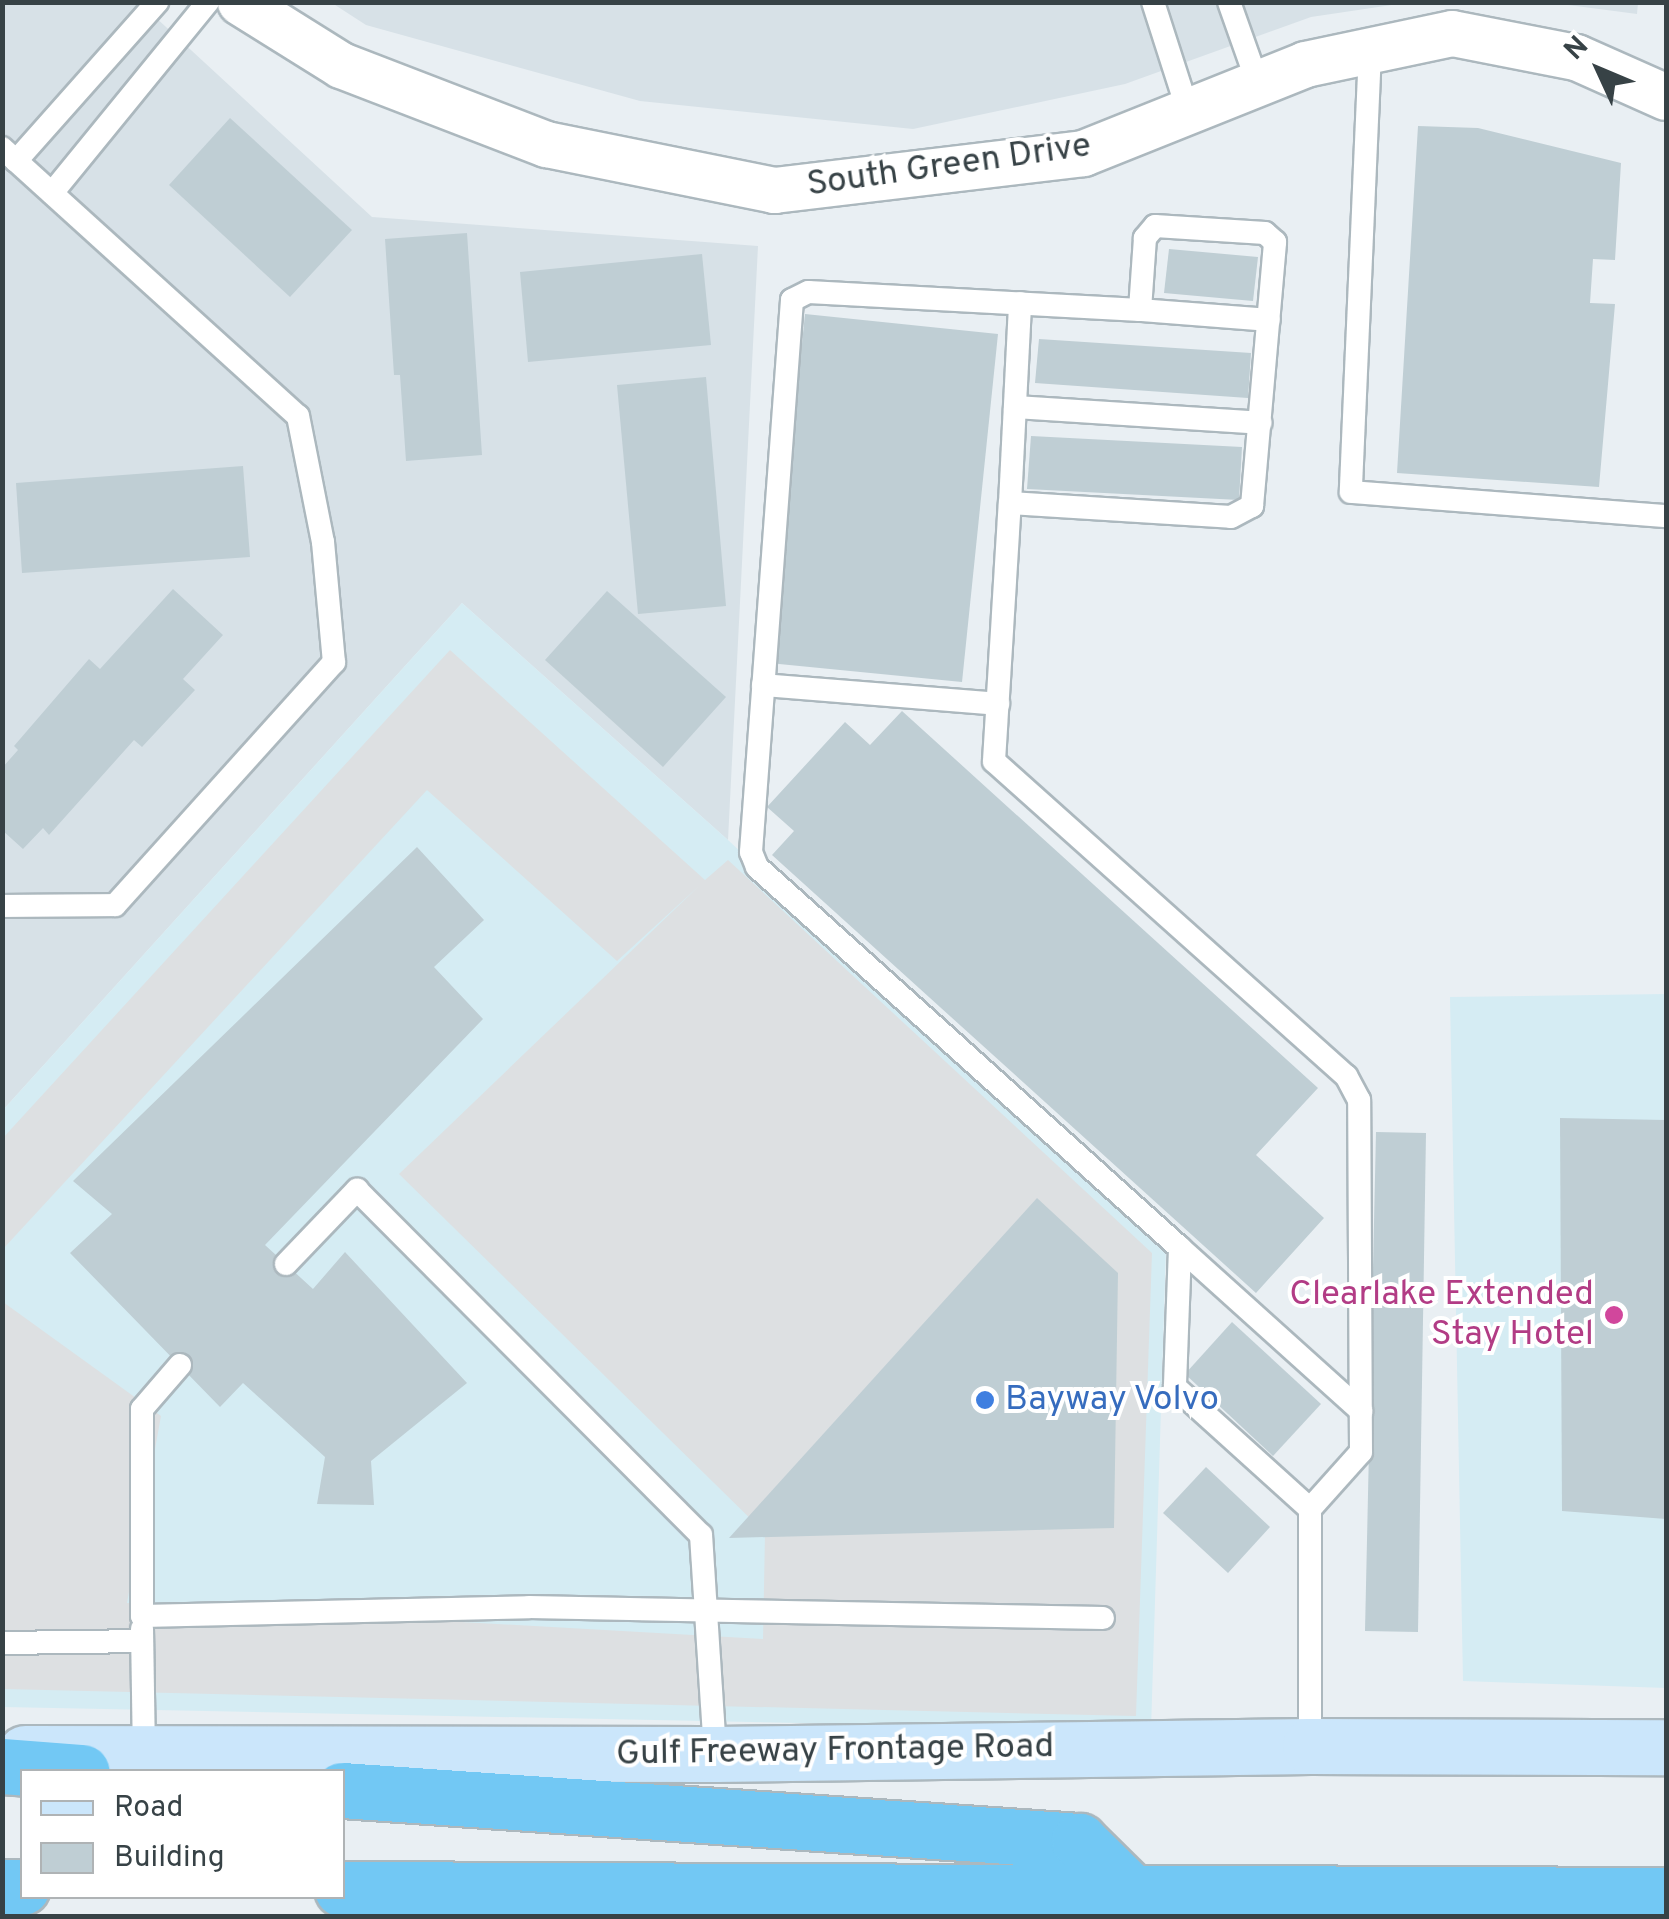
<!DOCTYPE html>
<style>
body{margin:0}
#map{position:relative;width:1669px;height:1919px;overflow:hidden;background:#e9eff3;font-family:Overpass,sans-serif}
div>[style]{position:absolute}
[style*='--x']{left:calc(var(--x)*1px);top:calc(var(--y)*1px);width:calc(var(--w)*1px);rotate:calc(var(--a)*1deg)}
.residential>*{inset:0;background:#d7e1e7}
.commercial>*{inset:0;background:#d5ecf3}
.parking>*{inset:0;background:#dde0e2}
.building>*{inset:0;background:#bfced4}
.roads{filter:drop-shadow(2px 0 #acb8be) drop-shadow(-2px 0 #acb8be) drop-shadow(0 2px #acb8be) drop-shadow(0 -2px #acb8be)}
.lane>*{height:22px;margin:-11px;padding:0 11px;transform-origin:11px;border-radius:11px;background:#fff}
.street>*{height:45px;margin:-22.5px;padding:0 22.5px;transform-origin:22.5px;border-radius:22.5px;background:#fff}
.secondary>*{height:55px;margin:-27.5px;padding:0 27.5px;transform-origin:27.5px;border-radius:27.5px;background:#cbe6fb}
.highway>*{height:55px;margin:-27.5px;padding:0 27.5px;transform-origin:27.5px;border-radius:27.5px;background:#72c8f4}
.dots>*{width:28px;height:28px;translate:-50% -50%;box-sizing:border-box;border:5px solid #fff;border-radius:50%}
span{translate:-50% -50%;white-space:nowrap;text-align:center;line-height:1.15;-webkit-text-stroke:8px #fff;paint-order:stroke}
.street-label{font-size:35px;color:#374246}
.hotel-label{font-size:35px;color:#b23c85}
.right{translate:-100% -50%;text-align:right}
.shop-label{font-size:35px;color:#366cbe}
.left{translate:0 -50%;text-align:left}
.frame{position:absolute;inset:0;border:5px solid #374246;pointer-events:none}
.legend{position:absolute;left:20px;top:1769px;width:325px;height:130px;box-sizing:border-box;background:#fff;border:2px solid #afb3b5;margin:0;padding:12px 18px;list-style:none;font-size:30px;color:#374246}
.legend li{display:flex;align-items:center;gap:20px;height:50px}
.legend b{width:50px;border:2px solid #afb3b5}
.north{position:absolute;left:1549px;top:20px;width:100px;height:100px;-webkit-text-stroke:8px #fff;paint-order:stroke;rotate:314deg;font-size:28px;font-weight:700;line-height:40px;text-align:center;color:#374246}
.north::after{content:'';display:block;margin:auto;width:35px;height:45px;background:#374246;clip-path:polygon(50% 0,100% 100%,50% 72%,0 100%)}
</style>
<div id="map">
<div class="residential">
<div style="clip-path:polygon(3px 3px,140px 3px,372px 217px,758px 246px,728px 840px,462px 603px,3px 1110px)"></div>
<div style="clip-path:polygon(332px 3px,1405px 3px,1311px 17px,1125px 84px,913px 129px,640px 101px,366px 25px)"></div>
<div style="clip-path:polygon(1553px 3px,1638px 3px,1637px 14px)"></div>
</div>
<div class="commercial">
<div style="clip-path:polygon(462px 603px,728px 840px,1166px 1248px,1151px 1730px,3px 1707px,3px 1110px)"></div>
<div style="clip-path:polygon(1666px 994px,1666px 1688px,1463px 1681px,1450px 997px)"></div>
</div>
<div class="parking">
<div style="clip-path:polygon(450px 650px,705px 880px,728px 860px,1152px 1253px,1136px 1716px,3px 1689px,3px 1302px,161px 1416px,127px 1603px,763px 1639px,765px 1533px,399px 1174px,699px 886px,617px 961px,427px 790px,3px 1249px,2px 1139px)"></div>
</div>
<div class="building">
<div style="clip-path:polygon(230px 118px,352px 230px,290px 297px,169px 185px)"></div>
<div style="clip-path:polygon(1418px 126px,1478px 128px,1621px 163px,1615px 260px,1593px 259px,1590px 303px,1615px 304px,1599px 487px,1397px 473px)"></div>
<div style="clip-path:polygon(467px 233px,482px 455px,406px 461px,400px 375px,394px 375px,385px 239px)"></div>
<div style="clip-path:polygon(1169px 249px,1258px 257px,1253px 301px,1164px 293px)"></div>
<div style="clip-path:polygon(702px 254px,711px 345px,528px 362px,520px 272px)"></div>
<div style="clip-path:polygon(805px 314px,998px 334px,962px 682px,769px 663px)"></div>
<div style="clip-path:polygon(1039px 339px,1251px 353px,1248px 398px,1035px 383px)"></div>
<div style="clip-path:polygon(706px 377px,726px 606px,638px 614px,617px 385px)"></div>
<div style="clip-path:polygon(1031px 436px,1242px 447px,1239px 500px,1027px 489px)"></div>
<div style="clip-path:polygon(243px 466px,250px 557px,22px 573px,16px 483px)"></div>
<div style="clip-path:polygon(173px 589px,223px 635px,183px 679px,195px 690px,142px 747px,134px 740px,49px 835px,43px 828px,23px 849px,2px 830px,2px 768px,18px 750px,14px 746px,89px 659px,100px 669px)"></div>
<div style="clip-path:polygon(607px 591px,726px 697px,663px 767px,545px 660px)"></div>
<div style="clip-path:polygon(902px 711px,1318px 1088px,1256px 1155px,1324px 1218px,1256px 1293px,772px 855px,794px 831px,767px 807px,845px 722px,870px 745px)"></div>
<div style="clip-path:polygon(417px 847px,484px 920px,434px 967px,483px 1019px,265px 1245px,313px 1289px,345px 1252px,467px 1383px,371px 1461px,374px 1505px,317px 1504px,325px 1457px,243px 1383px,220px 1407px,70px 1253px,112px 1214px,73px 1181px)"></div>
<div style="clip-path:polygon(1560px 1118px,1666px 1120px,1666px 1519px,1562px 1511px)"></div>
<div style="clip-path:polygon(1376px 1132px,1426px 1133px,1418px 1632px,1365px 1631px)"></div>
<div style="clip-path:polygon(1037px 1198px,1118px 1273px,1114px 1528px,729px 1538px)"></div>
<div style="clip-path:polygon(1232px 1322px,1321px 1404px,1273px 1456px,1185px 1374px)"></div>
<div style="clip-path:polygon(1206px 1467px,1270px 1527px,1228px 1573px,1163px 1513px)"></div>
</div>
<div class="roads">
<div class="lane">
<div style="--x:1153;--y:2;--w:114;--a:72.2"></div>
<div style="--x:1229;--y:2;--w:87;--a:70.5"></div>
<div style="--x:1370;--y:51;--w:441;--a:92.5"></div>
<div style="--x:1351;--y:492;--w:316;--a:4.4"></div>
<div style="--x:2;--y:148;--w:399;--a:42.2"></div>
<div style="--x:298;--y:416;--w:128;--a:78.8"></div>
<div style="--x:323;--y:542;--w:121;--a:84.8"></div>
<div style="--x:334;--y:662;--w:327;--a:132"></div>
<div style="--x:115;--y:905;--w:113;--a:179.5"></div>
<div style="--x:16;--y:161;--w:213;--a:-48.4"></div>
<div style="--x:52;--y:193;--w:247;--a:-50.8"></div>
<div style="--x:1140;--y:310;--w:129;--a:4.4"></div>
<div style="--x:1015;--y:407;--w:246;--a:3.7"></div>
<div style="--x:1010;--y:503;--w:200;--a:-87.1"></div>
<div style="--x:763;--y:685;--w:236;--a:4.6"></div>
<div style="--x:1180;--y:1248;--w:244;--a:42"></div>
<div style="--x:286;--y:1264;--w:103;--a:-46.2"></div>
<div style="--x:357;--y:1190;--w:487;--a:45.1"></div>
<div style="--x:701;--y:1535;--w:219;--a:86.3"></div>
<div style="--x:180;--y:1365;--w:58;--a:130.8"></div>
<div style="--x:142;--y:1409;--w:207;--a:90"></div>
<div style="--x:142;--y:1616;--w:387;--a:-1.3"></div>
<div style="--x:529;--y:1607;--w:574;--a:1.1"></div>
<div style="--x:142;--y:1629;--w:123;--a:89.1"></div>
<div style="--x:2;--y:1643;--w:140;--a:-0.8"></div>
<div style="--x:1310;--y:1746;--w:237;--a:-90"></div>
<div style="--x:1310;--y:1509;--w:76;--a:-48.2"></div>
<div style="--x:1361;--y:1452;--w:352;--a:-90.3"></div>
<div style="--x:1359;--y:1100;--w:27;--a:-118"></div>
<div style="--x:1346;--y:1076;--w:472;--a:-138.2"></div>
<div style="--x:994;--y:761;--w:258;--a:-86.5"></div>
<div style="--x:1010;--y:503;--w:221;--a:3.6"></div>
<div style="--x:1231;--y:517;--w:24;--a:-28"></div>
<div style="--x:1252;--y:506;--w:265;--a:-85"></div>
<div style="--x:1275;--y:242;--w:13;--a:-138"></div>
<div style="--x:1265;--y:233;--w:110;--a:-176.4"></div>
<div style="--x:1155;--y:226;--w:16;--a:130"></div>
<div style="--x:1145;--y:238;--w:72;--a:94"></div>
<div style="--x:1140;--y:310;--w:332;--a:-176.9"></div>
<div style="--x:808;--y:292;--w:18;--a:153"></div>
<div style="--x:792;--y:300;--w:554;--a:94.25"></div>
<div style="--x:751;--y:852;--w:16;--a:68"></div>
<div style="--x:757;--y:867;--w:569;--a:42.01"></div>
<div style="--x:1180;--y:1248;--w:139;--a:92.1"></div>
<div style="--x:1175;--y:1387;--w:182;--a:42.1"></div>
</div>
<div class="street">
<div style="--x:240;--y:2;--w:119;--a:32"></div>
<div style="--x:341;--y:65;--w:220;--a:21.1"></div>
<div style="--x:546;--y:144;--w:233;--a:11.4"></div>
<div style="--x:774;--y:190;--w:311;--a:-6.8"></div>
<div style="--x:1083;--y:153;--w:239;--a:-21.8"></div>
<div style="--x:1305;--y:64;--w:150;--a:-11.9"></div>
<div style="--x:1452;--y:33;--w:126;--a:11"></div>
<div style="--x:1576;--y:57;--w:98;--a:24"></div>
</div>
<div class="secondary">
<div style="--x:25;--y:1753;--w:690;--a:0.08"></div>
<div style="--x:715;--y:1754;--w:595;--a:-0.77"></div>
<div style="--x:1310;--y:1746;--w:356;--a:0.2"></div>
</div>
<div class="highway">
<div style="--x:2;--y:1766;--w:80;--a:4.3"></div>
<div style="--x:342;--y:1790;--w:739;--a:3.96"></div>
<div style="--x:1079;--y:1841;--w:77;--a:44.5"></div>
<div style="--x:2;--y:1887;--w:20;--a:0"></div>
<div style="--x:342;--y:1889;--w:1324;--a:0.26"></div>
</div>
</div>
<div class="dots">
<div style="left:1614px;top:1315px;background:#d1479c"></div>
<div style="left:985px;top:1400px;background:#3f7fe0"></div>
</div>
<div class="street-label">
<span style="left:949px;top:166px;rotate:-8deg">South Green Drive</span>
<span style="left:835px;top:1751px;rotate:-1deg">Gulf Freeway Frontage Road</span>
</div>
<div class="hotel-label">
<span class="right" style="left:1594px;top:1315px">Clearlake Extended<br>Stay Hotel</span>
</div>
<div class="shop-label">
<span class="left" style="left:1005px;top:1400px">Bayway Volvo</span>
</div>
<div class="frame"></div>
<ul class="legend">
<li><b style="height:12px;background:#cbe6fb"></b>Road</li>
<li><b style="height:28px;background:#bfced4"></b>Building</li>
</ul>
<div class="north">N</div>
</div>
